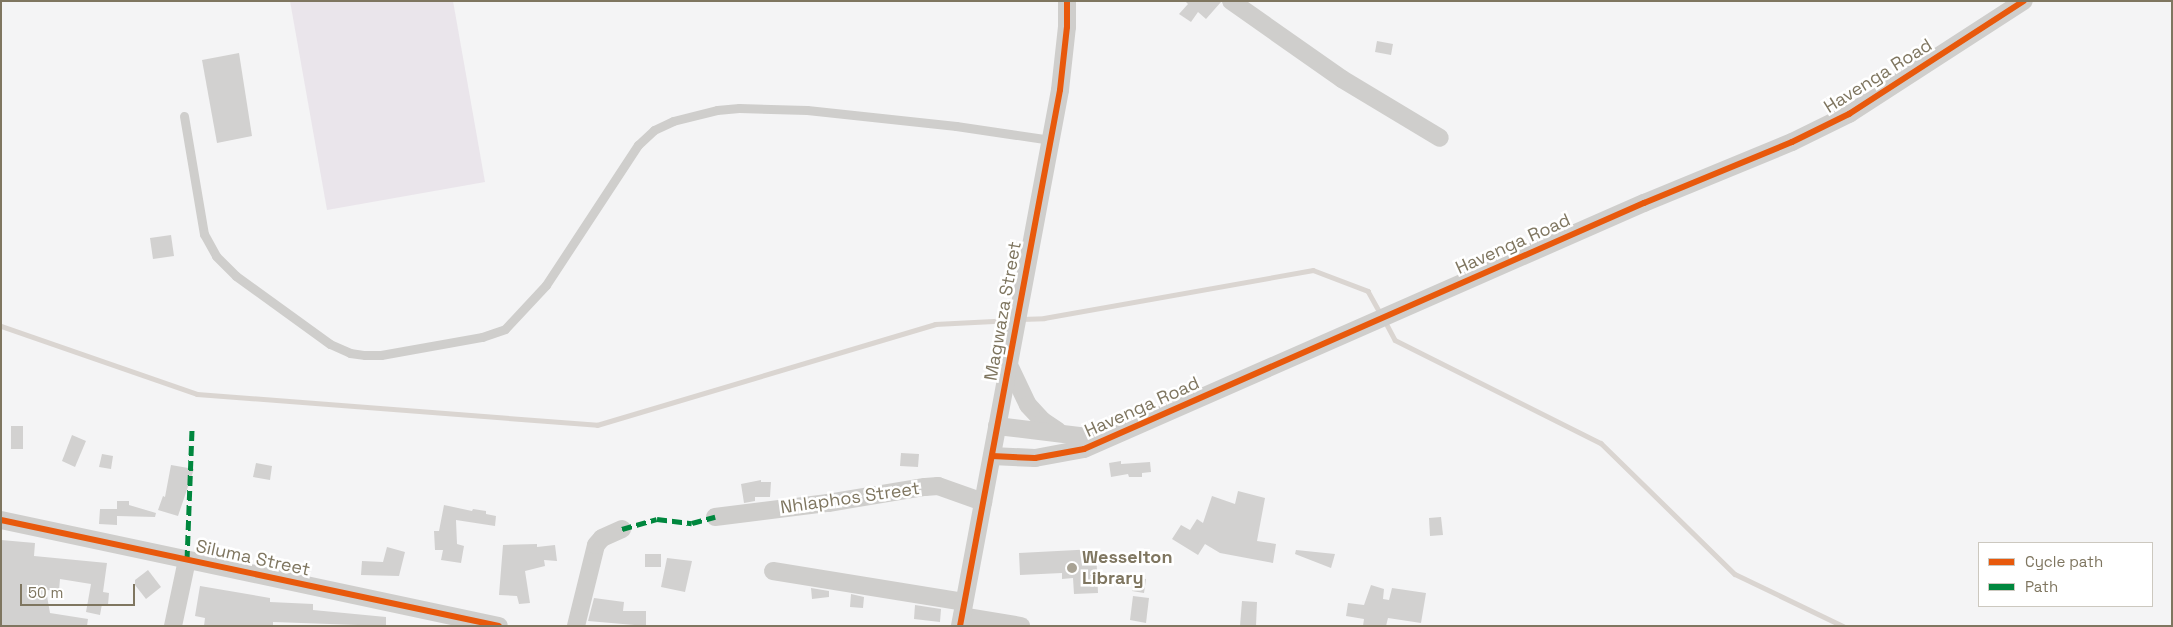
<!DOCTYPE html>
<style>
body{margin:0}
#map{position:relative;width:2173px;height:627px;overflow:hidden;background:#f4f4f5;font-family:"Space Grotesk",sans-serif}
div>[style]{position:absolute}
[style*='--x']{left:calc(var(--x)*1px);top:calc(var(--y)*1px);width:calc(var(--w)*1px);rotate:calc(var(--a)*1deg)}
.green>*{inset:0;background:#eae5eb}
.stream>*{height:4.5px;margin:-2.25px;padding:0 2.25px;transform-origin:2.25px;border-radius:2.25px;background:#dad5d1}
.building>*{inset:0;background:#d2d1d0}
.service>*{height:9px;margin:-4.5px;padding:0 4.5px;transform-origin:4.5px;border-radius:4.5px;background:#cfcecc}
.minor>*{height:18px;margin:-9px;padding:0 9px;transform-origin:9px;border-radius:9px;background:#cfcecc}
.quiet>*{height:5px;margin-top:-2.5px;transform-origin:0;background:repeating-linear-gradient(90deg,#00873e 0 10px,transparent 0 15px)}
.cycleway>*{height:6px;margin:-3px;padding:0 3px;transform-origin:3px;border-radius:3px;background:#e8590c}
.dots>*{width:14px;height:14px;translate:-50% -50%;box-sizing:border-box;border:2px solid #fff;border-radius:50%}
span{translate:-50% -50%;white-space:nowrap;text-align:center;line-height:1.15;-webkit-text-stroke:5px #fff;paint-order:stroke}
.street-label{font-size:18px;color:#7f7660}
.poi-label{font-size:18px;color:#7f7660;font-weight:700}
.left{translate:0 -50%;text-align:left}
.frame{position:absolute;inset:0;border:2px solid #7f7660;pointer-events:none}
.legend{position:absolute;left:1978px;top:542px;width:175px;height:65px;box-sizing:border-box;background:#fff;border:1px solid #ccc8bf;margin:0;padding:6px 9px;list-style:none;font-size:15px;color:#7f7660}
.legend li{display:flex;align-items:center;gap:10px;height:25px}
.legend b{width:25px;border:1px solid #ccc8bf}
.scale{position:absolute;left:20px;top:584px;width:115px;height:22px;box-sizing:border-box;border:2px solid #7f7660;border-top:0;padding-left:6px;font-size:15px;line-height:18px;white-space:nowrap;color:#7f7660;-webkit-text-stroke:4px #fff;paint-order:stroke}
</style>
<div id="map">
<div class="green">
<div style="clip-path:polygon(290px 1px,453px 1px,485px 182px,327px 210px)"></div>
</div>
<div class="stream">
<div style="--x:1021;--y:319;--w:23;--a:-2"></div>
<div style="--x:1044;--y:318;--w:273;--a:-10.1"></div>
<div style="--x:1313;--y:270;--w:59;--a:20.9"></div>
<div style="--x:1368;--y:291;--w:26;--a:61"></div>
<div style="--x:1385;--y:321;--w:21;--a:62"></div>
<div style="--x:1395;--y:340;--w:230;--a:26.6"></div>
<div style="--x:1601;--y:443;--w:187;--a:44.4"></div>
<div style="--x:1735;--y:574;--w:120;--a:25.7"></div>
<div style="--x:1;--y:326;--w:207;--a:19.1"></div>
<div style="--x:197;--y:394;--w:401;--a:4.4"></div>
<div style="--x:597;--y:425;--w:353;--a:-16.6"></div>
<div style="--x:935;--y:324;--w:78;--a:-2.9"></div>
</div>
<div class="building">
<div style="clip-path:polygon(1185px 1px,1221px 1px,1221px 2px,1206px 19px,1198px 12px,1191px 22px,1179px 14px,1188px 4px)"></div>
<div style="clip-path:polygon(1377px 41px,1393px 44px,1391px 55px,1375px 52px)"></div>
<div style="clip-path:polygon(239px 53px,252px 136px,217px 143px,202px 60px)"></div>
<div style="clip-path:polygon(171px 235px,174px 256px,153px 259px,150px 238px)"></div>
<div style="clip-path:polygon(11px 426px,23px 426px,23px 449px,11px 449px)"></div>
<div style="clip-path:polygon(72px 435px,86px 441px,75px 467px,62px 461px)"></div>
<div style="clip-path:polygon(901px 453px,919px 454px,918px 467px,900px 466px)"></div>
<div style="clip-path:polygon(102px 454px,113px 456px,111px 469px,99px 467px)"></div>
<div style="clip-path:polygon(1121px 461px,1121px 464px,1150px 462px,1151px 472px,1142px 473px,1142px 477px,1129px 477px,1128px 474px,1111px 477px,1109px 463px)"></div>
<div style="clip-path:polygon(256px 463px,272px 466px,270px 480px,253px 477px)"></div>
<div style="clip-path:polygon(171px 465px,194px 469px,178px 516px,158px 510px,163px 496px,165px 497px)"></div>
<div style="clip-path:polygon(761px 480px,761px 482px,771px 482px,770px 497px,755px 497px,755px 501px,744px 503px,741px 484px)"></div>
<div style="clip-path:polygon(1238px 491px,1265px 498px,1257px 541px,1276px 544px,1273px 563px,1220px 553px,1205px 544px,1198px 555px,1172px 539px,1181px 525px,1190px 530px,1197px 519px,1203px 523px,1212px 496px,1235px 504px)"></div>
<div style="clip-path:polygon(117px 501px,129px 501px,129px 505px,156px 513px,155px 517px,117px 516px,117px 525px,99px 524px,100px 509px,117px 509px)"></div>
<div style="clip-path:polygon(444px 505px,472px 511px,473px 509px,486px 511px,486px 514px,496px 516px,495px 526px,456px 520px,457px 544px,464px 546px,461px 563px,441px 560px,443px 550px,435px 550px,434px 531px,439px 531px)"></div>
<div style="clip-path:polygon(1441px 517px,1443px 535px,1430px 536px,1429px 518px)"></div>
<div style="clip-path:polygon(1px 540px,35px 543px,34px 556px,107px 563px,103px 592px,109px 593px,108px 605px,102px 604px,100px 615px,86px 612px,91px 584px,60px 579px,59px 591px,46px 590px,50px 613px,88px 619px,87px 626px,1px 626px)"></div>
<div style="clip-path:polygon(537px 544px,537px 547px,555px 545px,557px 561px,544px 560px,545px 566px,525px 571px,530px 603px,519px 604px,517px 596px,499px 595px,503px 545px)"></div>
<div style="clip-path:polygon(387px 547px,405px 552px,399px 576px,361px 575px,362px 561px,383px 562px)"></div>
<div style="clip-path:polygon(1096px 549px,1098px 593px,1074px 594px,1073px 578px,1062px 579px,1062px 573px,1020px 575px,1019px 553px)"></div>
<div style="clip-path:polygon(1296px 550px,1335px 554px,1331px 568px,1295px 554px)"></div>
<div style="clip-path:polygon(645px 554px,661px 554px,661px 567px,645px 567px)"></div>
<div style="clip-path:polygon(667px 558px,692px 561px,685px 592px,661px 587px)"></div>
<div style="clip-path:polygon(148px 570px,161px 587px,146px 599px,135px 585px,135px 580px)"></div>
<div style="clip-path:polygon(1134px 577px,1146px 579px,1144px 593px,1132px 591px)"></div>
<div style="clip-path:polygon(1371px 585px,1384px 589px,1383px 599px,1389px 600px,1392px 588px,1426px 593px,1421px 623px,1388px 618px,1386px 626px,1363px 626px,1364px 619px,1346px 616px,1348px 603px,1364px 605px)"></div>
<div style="clip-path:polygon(200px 586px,270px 598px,270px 602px,313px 604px,313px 610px,386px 617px,386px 626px,273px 622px,273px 626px,204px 626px,205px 618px,195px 616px)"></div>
<div style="clip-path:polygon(811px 588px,829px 591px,829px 597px,812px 599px)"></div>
<div style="clip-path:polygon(851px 594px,864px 597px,863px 608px,850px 607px)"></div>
<div style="clip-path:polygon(1133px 596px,1149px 598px,1146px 623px,1130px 620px)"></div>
<div style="clip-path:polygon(594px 598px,624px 602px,623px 611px,646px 611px,646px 626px,588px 621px)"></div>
<div style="clip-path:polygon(1242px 601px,1257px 602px,1256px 626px,1240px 626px)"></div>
<div style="clip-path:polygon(915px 605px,941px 609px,940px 622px,914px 619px)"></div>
</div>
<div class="service">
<div style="--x:184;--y:116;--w:120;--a:80.4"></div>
<div style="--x:204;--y:234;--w:25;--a:61"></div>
<div style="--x:216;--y:256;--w:28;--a:45"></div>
<div style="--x:236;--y:276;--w:116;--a:35.9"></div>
<div style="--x:330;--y:344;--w:22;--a:24"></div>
<div style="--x:350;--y:353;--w:15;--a:8"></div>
<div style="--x:365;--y:355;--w:16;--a:0"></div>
<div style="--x:381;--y:355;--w:103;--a:-10.1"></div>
<div style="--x:482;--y:337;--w:24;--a:-19"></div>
<div style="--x:505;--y:329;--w:60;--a:-47"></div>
<div style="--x:546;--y:285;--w:168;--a:-56.7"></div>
<div style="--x:638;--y:145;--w:22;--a:-43"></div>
<div style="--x:654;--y:130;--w:21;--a:-25"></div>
<div style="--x:673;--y:121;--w:45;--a:-14"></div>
<div style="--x:717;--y:110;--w:22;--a:-5"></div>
<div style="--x:739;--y:108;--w:68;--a:1.7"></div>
<div style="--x:807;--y:110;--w:150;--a:6.1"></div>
<div style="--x:956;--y:126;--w:96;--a:8.4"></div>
</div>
<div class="minor">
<div style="--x:1231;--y:1;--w:136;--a:35.1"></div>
<div style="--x:1342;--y:79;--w:114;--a:31"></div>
<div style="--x:1009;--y:365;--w:44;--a:64.6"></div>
<div style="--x:1028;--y:405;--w:22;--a:47"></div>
<div style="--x:1043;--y:421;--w:18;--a:34"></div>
<div style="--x:997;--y:426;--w:108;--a:6.9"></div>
<div style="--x:992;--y:456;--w:43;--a:2.7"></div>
<div style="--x:1035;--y:458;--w:50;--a:-10.4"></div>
<div style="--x:1084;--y:449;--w:612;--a:-23.72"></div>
<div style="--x:1644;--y:203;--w:160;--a:-22.4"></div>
<div style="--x:1792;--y:142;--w:64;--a:-26.2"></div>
<div style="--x:1849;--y:114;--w:208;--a:-32.9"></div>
<div style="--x:715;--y:517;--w:114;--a:-7.1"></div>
<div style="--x:828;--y:503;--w:98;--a:-9.4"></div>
<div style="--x:925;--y:487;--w:13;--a:-4"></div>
<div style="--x:938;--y:486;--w:48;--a:19.6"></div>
<div style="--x:1;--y:520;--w:509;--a:12.02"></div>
<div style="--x:773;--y:571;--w:193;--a:9.2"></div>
<div style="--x:962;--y:616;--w:60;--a:9.6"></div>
<div style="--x:173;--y:626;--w:67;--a:-78"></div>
<div style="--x:576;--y:626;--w:83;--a:-76.1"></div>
<div style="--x:596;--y:545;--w:9;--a:-49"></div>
<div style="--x:602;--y:538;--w:22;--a:-24"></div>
<div style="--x:960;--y:626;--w:545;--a:-79.43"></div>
<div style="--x:1060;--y:90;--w:63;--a:-83.7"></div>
<div style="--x:1067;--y:27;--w:26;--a:-90"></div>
</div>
<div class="quiet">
<div style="--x:622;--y:529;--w:36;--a:-16"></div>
<div style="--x:657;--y:519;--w:35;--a:7"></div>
<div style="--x:692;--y:523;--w:24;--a:-15"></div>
<div style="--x:187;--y:560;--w:133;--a:-87.8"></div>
</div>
<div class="cycleway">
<div style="--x:992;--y:456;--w:43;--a:2.7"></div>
<div style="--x:1035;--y:458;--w:50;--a:-10.4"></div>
<div style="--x:1084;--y:449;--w:612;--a:-23.72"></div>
<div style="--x:1644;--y:203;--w:160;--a:-22.4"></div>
<div style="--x:1792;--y:142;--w:64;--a:-26.2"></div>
<div style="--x:1849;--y:114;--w:208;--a:-32.9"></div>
<div style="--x:1;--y:520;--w:509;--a:12.02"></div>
<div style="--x:960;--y:626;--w:545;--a:-79.43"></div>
<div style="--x:1060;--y:90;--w:63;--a:-83.7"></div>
<div style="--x:1067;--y:27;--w:26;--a:-90"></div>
</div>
<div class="dots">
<div style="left:1072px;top:568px;background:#a8a294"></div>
</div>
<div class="street-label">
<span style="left:1878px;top:76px;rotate:-32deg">Havenga Road</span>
<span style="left:1513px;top:244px;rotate:-24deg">Havenga Road</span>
<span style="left:1003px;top:311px;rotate:-80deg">Magwaza Street</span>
<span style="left:1142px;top:407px;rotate:-24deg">Havenga Road</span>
<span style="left:850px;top:498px;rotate:-8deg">Nhlaphos Street</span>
<span style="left:253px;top:558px;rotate:12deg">Siluma Street</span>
</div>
<div class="poi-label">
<span class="left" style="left:1082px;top:568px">Wesselton<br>Library</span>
</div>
<div class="frame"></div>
<ul class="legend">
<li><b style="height:6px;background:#e8590c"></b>Cycle path</li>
<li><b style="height:6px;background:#00873e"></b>Path</li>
</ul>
<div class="scale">50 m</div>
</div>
